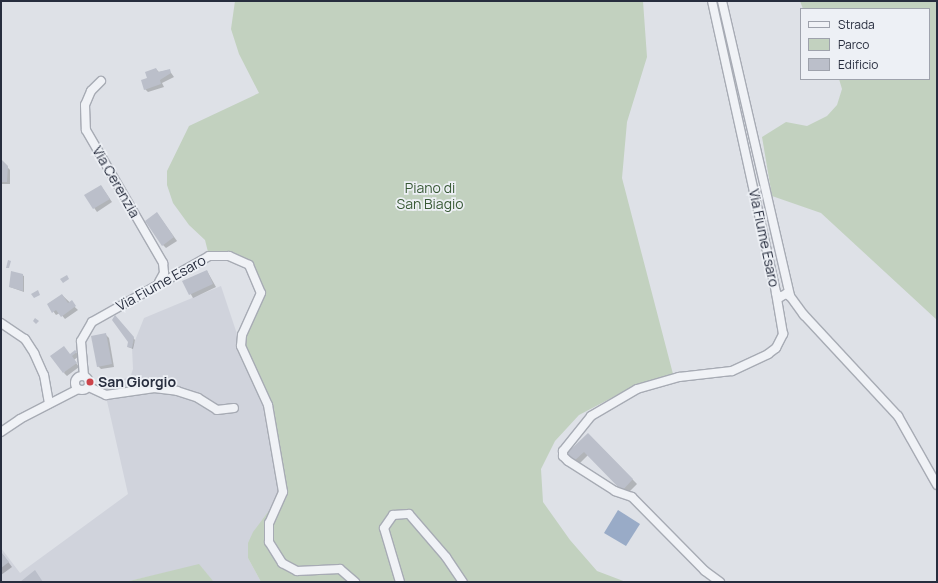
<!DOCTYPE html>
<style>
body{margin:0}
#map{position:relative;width:938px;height:583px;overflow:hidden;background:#dee1e7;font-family:Manrope,sans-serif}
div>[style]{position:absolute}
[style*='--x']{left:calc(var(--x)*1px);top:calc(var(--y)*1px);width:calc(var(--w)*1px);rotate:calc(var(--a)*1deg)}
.built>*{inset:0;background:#d0d3dc}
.green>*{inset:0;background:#c2d1bf}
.water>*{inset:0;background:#99abc7}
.shadow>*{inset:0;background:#0003}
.building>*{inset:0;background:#bbbfca}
.roads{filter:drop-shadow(1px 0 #a7abb4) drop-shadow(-1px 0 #a7abb4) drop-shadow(0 1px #a7abb4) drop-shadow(0 -1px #a7abb4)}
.minor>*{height:8px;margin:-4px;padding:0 4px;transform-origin:4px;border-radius:4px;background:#f0f2f6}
.minor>.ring{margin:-4px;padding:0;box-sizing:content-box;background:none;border:8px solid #f0f2f6;border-radius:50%}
.dots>*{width:11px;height:11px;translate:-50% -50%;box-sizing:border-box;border:2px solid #edf0f5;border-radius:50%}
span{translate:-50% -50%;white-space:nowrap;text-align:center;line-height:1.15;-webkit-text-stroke:3.5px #edf0f5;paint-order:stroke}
.street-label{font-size:14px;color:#272d3e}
.park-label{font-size:14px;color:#385935}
.poi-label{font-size:14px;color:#272d3e;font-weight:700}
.left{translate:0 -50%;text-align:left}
.frame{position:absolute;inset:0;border:2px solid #272d3e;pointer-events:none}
.legend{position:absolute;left:800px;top:8px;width:130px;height:72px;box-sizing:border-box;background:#edf0f5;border:1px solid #9ea2ac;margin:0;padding:5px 7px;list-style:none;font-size:12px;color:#272d3e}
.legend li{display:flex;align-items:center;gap:8px;height:20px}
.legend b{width:20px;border:1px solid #9ea2ac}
</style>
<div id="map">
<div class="built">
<div style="clip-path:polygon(221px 286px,241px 346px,268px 405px,283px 492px,248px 558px,261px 582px,214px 582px,199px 565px,125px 582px,1px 582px,1px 548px,20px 573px,128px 494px,102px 379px,115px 385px,131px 375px,133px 369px,132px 348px,144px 318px)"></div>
</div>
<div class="green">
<div style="clip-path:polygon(235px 1px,643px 1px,647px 57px,627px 122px,622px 178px,673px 374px,636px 385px,579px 415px,555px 441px,541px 469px,543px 502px,570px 540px,597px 571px,626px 582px,261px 582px,248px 558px,248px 543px,253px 532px,283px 492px,268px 405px,241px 346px,261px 293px,249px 265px,229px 256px,209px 256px,205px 240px,189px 225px,173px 203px,167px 185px,167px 171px,189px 126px,259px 93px,239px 54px,231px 29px)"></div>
<div style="clip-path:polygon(800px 1px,937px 1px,937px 320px,821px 213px,772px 196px,762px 137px,786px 122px,807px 126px,827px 116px,837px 105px,842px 89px,839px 79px,929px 79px,929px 9px,803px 9px)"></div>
<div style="clip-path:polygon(199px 564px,214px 582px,125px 582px)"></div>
</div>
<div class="water">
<div style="clip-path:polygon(618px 510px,640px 524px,626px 546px,604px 533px)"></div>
</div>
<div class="shadow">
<div style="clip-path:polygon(156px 69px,159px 72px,169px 70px,174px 77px,162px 83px,164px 87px,148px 92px,145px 89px,148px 78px)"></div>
<div style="clip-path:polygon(1px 160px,10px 170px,10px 184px,1px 184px)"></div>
<div style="clip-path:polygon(101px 186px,112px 202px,97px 212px,86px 196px)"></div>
<div style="clip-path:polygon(157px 213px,177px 241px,166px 248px,163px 245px)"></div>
<div style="clip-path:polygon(207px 271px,216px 287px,193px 298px,184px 282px)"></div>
<div style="clip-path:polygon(22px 275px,24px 276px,24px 292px,10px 287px)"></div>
<div style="clip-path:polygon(62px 295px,78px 310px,65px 319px,60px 313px,56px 315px,48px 304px)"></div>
<div style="clip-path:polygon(115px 316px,135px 340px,133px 349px,128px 347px,129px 342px)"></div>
<div style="clip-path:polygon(106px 335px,109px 338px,114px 367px,101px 369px,98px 366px)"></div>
<div style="clip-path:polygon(75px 351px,79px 356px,74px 360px,79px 367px,67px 376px,64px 373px,70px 355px)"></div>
<div style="clip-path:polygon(588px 434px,637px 484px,627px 494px,588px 455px,579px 464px,569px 453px)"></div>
<div style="clip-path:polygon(1px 552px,12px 567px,1px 575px)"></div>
</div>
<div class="building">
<div style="clip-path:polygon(156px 68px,158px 72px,170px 69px,171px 73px,160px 80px,161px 84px,144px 90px,141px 80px,147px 78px,145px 72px)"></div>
<div style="clip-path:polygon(1px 159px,8px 166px,7px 182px,1px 182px)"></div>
<div style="clip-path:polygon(101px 185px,110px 199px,93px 209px,84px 195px)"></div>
<div style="clip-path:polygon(157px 212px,174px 237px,162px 246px,145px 221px)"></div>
<div style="clip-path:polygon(8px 260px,11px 261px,9px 268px,6px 268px)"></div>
<div style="clip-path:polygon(207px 270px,213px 284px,189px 295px,182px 281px)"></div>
<div style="clip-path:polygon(11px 271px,23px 274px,23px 291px,9px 287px)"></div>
<div style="clip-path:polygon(67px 275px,69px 279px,63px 283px,60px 279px)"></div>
<div style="clip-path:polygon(38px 290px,40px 295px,34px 298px,31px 294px)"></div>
<div style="clip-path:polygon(62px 294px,68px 303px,72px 300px,76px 306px,61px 317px,56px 310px,52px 313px,47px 304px)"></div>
<div style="clip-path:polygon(115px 315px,134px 337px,132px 348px,127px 347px,128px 342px,112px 320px)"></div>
<div style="clip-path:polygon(35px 318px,39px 321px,36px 324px,33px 321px)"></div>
<div style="clip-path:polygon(106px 333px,112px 364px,97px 367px,91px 336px)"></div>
<div style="clip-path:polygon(64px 346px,70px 354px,75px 350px,77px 352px,72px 356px,77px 363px,63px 373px,50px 356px)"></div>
<div style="clip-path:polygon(588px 433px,633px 479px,622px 491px,584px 452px,574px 461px,567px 453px)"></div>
<div style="clip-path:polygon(1px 552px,9px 562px,1px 568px)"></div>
<div style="clip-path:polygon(35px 570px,43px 582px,20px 582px)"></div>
</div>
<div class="roads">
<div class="minor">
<div style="--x:712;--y:1;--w:299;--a:77.6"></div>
<div style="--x:776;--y:293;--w:6;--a:45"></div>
<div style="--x:780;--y:297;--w:7;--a:-27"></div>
<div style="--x:786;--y:294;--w:4;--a:27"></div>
<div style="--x:790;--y:296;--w:24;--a:54"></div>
<div style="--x:804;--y:315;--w:138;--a:47.1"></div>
<div style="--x:898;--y:416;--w:79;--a:60.5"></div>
<div style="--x:722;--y:1;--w:303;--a:77"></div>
<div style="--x:101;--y:81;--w:14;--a:135"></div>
<div style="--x:91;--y:91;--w:15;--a:113"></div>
<div style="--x:85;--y:105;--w:25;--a:88"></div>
<div style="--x:86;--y:130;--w:154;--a:59.9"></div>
<div style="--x:163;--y:263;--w:10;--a:84"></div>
<div style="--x:164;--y:273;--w:10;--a:119"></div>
<div style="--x:1;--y:323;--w:29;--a:34"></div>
<div style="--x:25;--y:339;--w:17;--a:57"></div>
<div style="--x:34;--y:353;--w:24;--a:66"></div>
<div style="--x:44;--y:375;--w:29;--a:80"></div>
<div class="ring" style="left:75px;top:376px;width:6px;height:6px"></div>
<div style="--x:84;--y:376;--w:35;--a:-95"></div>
<div style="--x:81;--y:341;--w:22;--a:-60"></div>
<div style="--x:92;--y:322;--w:134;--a:-29.4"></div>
<div style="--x:209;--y:256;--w:20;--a:0"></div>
<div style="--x:229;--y:256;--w:22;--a:24"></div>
<div style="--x:249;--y:265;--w:30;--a:67"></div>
<div style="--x:261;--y:293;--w:46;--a:114.3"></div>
<div style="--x:242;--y:335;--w:11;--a:95"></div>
<div style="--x:241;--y:346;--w:65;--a:65.4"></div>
<div style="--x:268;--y:405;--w:88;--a:80.2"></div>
<div style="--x:283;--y:492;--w:34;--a:114"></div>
<div style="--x:269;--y:523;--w:19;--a:90"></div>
<div style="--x:269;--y:542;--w:25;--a:58"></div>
<div style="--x:282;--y:563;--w:17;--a:28"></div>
<div style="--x:297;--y:571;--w:43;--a:-2.7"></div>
<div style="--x:340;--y:569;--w:20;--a:41"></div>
<div style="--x:89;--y:387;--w:19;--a:25"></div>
<div style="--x:106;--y:395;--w:49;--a:-8.3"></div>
<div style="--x:154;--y:388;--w:23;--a:7"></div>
<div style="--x:177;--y:391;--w:22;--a:18"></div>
<div style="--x:198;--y:398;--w:22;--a:32"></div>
<div style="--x:217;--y:410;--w:17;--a:-7"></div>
<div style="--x:1;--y:432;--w:23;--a:-34"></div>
<div style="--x:20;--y:419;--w:65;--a:-27.3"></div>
<div style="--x:400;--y:582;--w:56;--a:-106.5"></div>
<div style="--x:384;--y:528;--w:16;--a:-55"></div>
<div style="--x:393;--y:515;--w:16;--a:-4"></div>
<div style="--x:409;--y:514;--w:57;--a:49.3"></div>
<div style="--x:446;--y:557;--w:30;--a:56"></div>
<div style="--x:720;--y:582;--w:19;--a:-144"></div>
<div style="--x:705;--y:571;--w:104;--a:-134.6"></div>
<div style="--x:632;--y:497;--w:18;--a:-161"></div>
<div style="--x:615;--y:491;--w:56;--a:-147.4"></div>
<div style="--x:568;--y:461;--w:7;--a:-135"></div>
<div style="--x:563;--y:456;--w:5;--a:-90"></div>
<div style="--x:563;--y:451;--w:45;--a:-51.3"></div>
<div style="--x:591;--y:416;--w:53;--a:-30.4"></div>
<div style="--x:637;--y:389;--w:44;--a:-15.9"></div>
<div style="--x:679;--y:377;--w:53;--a:-6.5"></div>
<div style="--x:732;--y:371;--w:40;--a:-25"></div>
<div style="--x:768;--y:354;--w:10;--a:-37"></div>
<div style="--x:776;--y:348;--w:16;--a:-63"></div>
<div style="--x:783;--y:334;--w:42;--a:-99.7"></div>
</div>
</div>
<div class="dots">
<div style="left:90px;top:382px;background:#cc434a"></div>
</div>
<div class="street-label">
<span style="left:116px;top:182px;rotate:60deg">Via Cerenzia</span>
<span style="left:764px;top:238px;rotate:78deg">Via Fiume Esaro</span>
<span style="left:161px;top:283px;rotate:-29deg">Via Fiume Esaro</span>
</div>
<div class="park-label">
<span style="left:430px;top:196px">Piano di<br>San Biagio</span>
</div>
<div class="poi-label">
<span class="left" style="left:98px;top:382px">San Giorgio</span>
</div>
<div class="frame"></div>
<ul class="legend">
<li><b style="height:5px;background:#f0f2f6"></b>Strada</li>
<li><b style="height:11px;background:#c2d1bf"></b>Parco</li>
<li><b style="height:11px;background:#bbbfca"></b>Edificio</li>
</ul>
</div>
